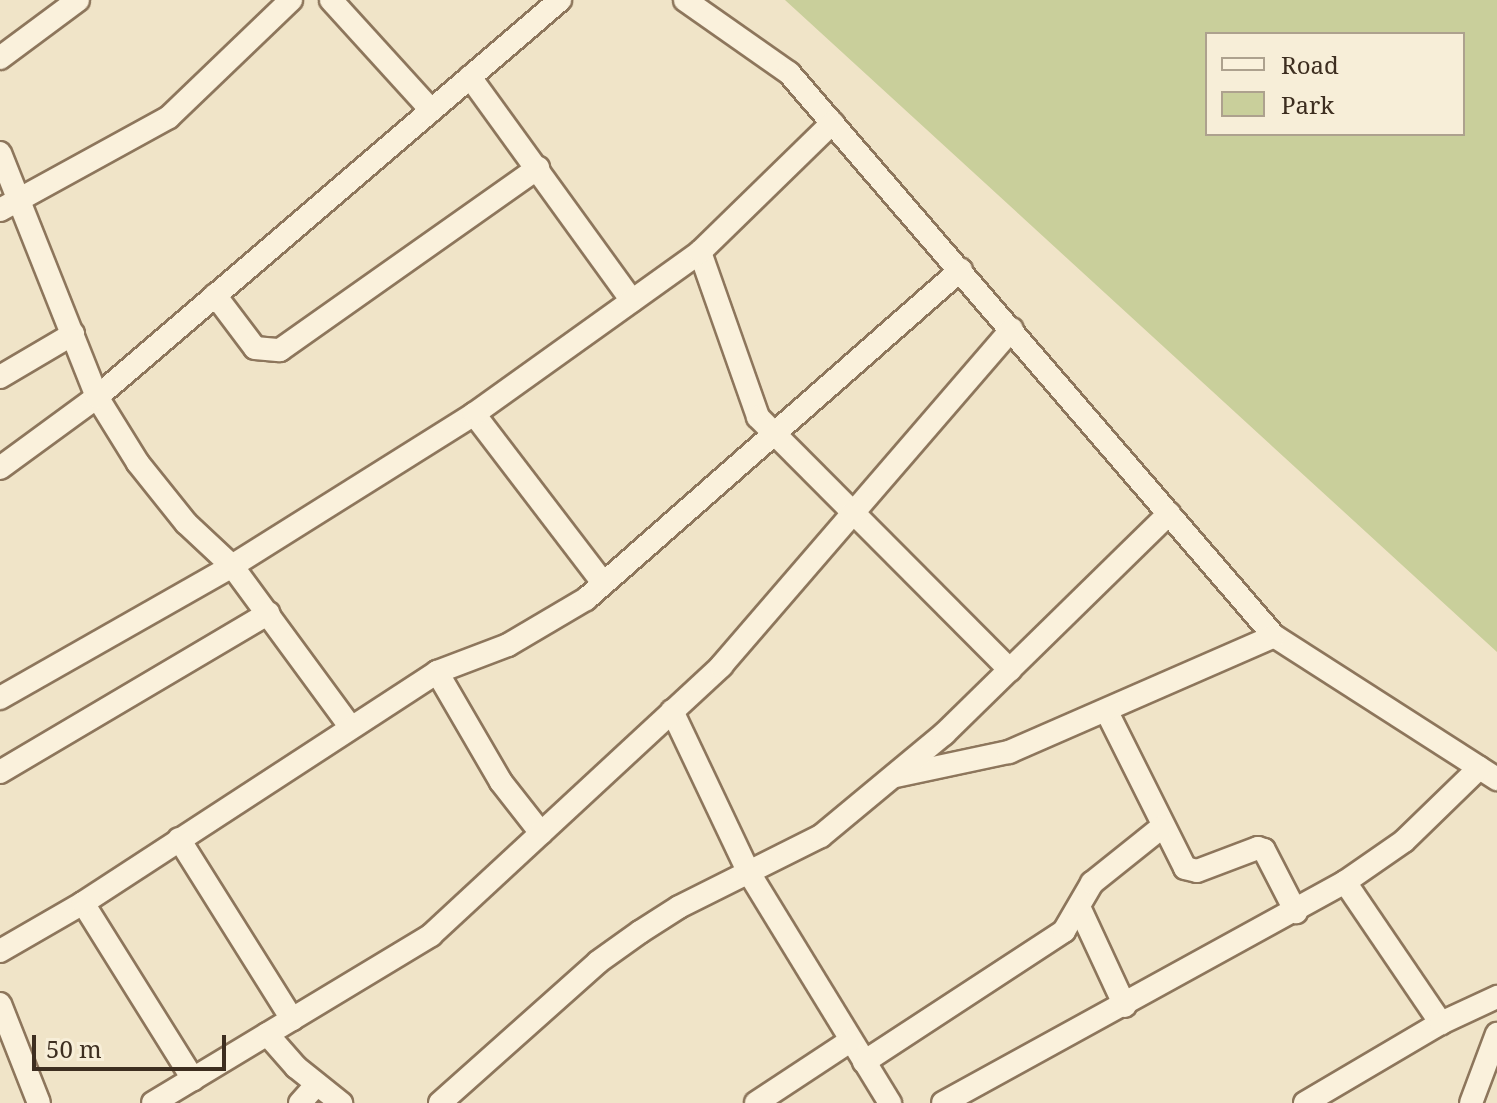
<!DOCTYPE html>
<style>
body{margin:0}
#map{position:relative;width:1497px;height:1103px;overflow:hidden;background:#f0e4c8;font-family:"Noto Serif",serif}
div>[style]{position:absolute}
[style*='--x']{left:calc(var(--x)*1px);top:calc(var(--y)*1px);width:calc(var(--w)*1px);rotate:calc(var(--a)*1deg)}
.green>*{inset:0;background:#c9cf9b}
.roads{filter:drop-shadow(2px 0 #8d765c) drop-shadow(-2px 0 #8d765c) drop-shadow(0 2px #8d765c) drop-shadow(0 -2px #8d765c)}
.street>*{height:22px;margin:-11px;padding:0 11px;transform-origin:11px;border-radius:11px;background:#faf1dc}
span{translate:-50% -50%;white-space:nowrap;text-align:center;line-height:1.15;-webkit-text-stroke:6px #f7eed8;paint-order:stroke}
.legend{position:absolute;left:1205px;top:32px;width:260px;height:104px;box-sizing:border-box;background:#f7eed8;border:2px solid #ada18e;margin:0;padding:10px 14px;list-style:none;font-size:24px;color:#3d2e20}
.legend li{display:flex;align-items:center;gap:16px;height:40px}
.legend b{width:40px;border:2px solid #ada18e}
.scale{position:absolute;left:32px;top:1035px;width:194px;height:36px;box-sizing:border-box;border:4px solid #3d2e20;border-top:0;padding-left:10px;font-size:24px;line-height:28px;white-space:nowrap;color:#3d2e20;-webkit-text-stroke:6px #f7eed8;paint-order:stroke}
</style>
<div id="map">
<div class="green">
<div style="clip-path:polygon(evenodd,785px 0,1497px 0,1497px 652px,785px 0,1207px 34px,1463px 34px,1463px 134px,1207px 134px,1207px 34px)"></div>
</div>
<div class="roads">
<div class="street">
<div style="--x:331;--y:0;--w:149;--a:47.7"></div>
<div style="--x:685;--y:0;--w:127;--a:35.1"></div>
<div style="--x:789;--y:73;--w:743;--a:49.26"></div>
<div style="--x:1274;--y:636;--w:265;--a:32.7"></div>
<div style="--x:0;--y:58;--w:97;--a:-36.6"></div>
<div style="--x:470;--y:77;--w:276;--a:54.1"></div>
<div style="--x:0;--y:153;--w:263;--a:68.3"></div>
<div style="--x:97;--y:397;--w:120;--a:143.8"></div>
<div style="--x:0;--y:210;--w:193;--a:-28.8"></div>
<div style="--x:169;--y:117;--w:169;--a:-43.8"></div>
<div style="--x:700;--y:252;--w:175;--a:70.6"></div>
<div style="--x:758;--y:417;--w:357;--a:45.1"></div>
<div style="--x:215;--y:295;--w:66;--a:53"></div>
<div style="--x:255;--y:348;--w:25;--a:5"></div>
<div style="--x:280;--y:350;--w:316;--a:-35.2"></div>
<div style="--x:0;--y:377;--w:85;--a:-30.5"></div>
<div style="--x:474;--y:414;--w:213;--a:52.6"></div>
<div style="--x:437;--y:672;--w:127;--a:59.8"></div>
<div style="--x:501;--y:782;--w:65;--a:51.9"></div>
<div style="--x:0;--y:698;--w:267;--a:-29.6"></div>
<div style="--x:232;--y:566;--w:286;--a:-32.1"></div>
<div style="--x:474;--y:414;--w:278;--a:-35.6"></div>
<div style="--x:700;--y:252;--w:185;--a:-44.3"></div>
<div style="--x:672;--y:711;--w:179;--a:64.6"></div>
<div style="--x:749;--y:873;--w:270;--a:58.5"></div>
<div style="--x:1107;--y:712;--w:174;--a:63.4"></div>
<div style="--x:1185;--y:868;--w:12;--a:14"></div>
<div style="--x:1197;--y:871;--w:65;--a:-20.7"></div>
<div style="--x:1258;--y:848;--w:6;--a:18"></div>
<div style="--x:1264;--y:850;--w:70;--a:62.7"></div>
<div style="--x:349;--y:725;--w:197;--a:-126.3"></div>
<div style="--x:232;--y:566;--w:63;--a:-136.9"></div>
<div style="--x:186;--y:523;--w:77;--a:-128.7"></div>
<div style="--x:138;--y:463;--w:78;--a:-121.8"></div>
<div style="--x:97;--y:397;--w:610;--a:-40.61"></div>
<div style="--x:0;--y:772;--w:312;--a:-30.6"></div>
<div style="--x:896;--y:776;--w:116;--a:-12"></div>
<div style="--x:1009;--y:752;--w:289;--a:-23.6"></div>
<div style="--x:179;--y:839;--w:213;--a:57.9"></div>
<div style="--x:1345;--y:882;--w:171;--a:55.8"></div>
<div style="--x:83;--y:903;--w:208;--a:58"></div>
<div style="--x:1079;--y:907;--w:109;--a:65.1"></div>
<div style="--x:0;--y:951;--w:96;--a:-30"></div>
<div style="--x:83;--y:903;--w:423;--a:-33.1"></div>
<div style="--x:437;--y:672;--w:76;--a:-20.8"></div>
<div style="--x:508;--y:645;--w:91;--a:-30.5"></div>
<div style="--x:586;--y:599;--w:499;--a:-41.3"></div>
<div style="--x:0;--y:1004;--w:106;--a:68.5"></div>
<div style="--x:267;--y:1034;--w:44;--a:48.7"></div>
<div style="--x:296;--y:1067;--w:58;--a:38.7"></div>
<div style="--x:864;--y:1062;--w:239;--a:-33.2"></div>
<div style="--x:1064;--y:931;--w:56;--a:-59.7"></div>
<div style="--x:1092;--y:883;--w:90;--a:-38.7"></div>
<div style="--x:153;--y:1103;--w:325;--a:-31.1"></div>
<div style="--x:431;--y:935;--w:396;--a:-42.8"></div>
<div style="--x:721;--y:666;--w:445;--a:-49.2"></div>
<div style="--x:300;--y:1103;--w:25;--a:-48"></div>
<div style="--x:440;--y:1103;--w:212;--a:-41.7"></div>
<div style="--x:598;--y:962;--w:52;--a:-35.5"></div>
<div style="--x:640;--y:932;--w:46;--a:-32.7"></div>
<div style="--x:679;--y:907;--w:159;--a:-26.6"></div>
<div style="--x:821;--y:836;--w:160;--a:-39.7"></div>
<div style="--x:944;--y:734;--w:315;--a:-44.4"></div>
<div style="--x:756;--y:1103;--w:113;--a:-33.4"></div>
<div style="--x:943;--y:1103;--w:459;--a:-28.8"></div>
<div style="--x:1345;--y:882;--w:72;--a:-34.8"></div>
<div style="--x:1404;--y:841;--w:105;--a:-44.2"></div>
<div style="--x:1305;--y:1103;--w:158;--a:-30.5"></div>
<div style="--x:1441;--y:1023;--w:62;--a:-24.9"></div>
<div style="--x:1471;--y:1103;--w:74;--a:-69.4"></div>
</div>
</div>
<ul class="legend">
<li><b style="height:10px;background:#faf1dc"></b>Road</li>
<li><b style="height:22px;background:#c9cf9b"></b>Park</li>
</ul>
<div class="scale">50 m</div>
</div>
